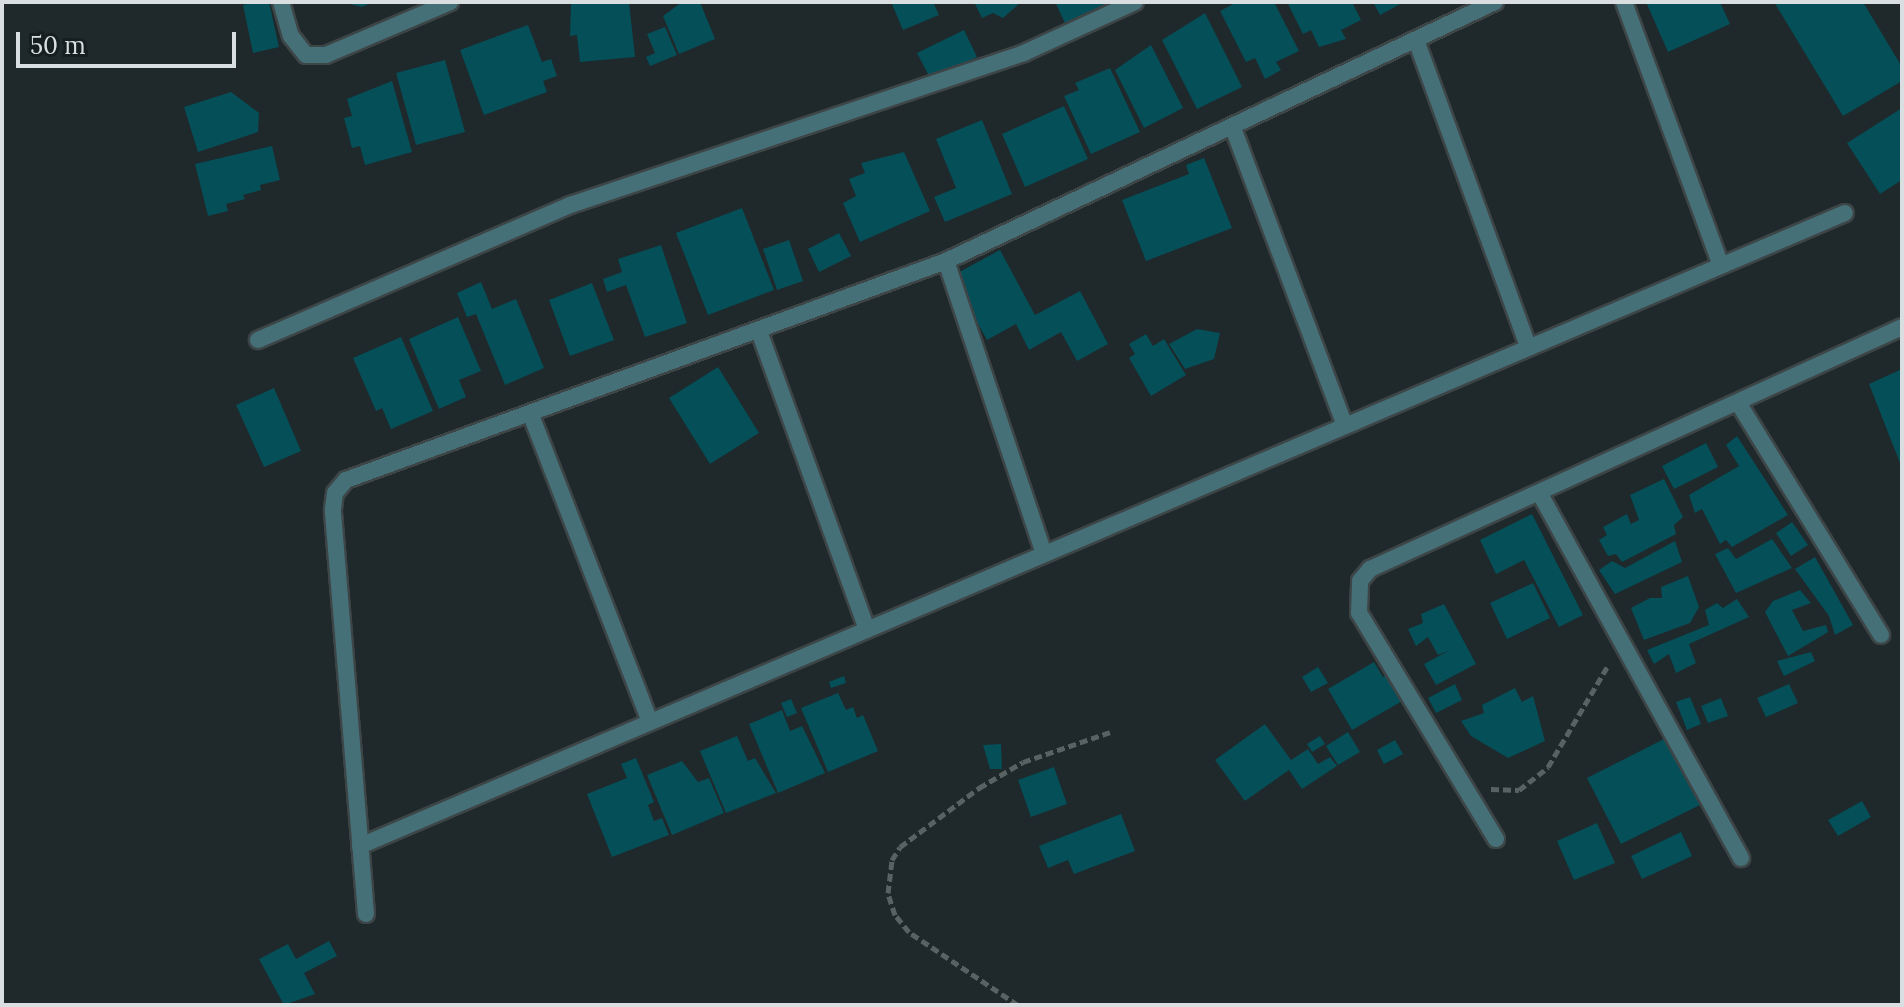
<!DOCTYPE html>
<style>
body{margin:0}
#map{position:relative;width:1904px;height:1007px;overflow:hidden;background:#1f282a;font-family:Lora,serif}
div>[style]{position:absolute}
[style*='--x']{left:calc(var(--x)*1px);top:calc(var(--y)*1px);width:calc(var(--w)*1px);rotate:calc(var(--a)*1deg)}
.building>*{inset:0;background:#054f59}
.path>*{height:5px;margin-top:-2.5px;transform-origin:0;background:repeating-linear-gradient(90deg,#596263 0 8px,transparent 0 12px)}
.roads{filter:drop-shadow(2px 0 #3d4547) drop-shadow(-2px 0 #3d4547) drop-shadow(0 2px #3d4547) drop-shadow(0 -2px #3d4547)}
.street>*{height:16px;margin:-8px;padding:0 8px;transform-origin:8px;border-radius:8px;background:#457078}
span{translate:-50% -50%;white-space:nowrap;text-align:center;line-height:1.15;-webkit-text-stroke:8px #161f20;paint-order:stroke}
.frame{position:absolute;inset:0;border:4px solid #d9dfe0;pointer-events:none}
.scale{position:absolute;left:16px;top:32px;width:220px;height:36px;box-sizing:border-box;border:4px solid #d9dfe0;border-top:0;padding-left:10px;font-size:24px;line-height:28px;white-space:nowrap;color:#d9dfe0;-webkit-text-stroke:6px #161f20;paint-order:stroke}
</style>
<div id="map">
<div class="building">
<div style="clip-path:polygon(256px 2px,269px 2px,279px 47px,253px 53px,243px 5px)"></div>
<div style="clip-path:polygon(343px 2px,373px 2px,362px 7px)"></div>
<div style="clip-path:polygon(571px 2px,629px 2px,635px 57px,580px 62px,577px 35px,570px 36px)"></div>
<div style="clip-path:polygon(682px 2px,700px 2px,715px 39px,679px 54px,663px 16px)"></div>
<div style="clip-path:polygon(891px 2px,933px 2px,939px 15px,903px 30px)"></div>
<div style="clip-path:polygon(974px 2px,1021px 2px,1003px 18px,993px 13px,982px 18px)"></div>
<div style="clip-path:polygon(1055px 2px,1110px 2px,1065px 23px)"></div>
<div style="clip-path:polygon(1237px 2px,1274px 2px,1299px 51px,1276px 62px,1281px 70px,1265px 79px,1255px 58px,1246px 62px,1220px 11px)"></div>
<div style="clip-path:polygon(1287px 2px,1352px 2px,1361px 20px,1341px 30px,1346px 39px,1319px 47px,1311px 30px,1303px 34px)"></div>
<div style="clip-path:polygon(1373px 2px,1404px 2px,1380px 15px)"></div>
<div style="clip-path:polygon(1646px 2px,1720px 2px,1730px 24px,1668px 52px)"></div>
<div style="clip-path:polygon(1774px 2px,1863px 2px,1902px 67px,1902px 81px,1843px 116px)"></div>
<div style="clip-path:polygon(1205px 13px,1242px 87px,1197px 109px,1162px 40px)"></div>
<div style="clip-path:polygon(528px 25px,542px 62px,551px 59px,557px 76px,543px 81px,547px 92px,484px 115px,460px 50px)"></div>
<div style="clip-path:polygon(665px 27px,677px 55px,650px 66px,646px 57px,655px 53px,647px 34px)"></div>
<div style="clip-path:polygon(964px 30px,977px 57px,931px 80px,917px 53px)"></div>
<div style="clip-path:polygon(1151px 45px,1183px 108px,1144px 128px,1115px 70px)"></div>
<div style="clip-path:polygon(445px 60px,465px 132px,416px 145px,396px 73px)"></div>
<div style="clip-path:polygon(1110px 68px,1140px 132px,1091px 154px,1064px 96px,1079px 90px,1075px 83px)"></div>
<div style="clip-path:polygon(392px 81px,412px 152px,365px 165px,360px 146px,352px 148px,344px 118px,352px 116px,347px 99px)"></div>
<div style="clip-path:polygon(231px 92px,259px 113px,258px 132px,198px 152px,184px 107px)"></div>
<div style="clip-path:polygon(1064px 106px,1088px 159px,1025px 187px,1002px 134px)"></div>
<div style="clip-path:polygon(1902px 108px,1902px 180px,1880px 194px,1847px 143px)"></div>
<div style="clip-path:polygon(982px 120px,1012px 194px,945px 222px,934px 197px,956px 188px,936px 139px)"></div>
<div style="clip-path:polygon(272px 146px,280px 180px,260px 185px,261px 190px,243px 195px,245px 199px,226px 204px,228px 211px,208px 216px,195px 164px)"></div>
<div style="clip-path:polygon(904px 152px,930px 211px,860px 242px,843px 203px,856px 196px,849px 179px,865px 173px,861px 163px)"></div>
<div style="clip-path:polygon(1204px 158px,1232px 228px,1146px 261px,1122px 200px,1189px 174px,1186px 165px)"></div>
<div style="clip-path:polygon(742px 208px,774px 290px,708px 315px,676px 233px)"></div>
<div style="clip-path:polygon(839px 233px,851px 256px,819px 272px,808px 249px)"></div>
<div style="clip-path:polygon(789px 240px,803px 281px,777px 290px,763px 249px)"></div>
<div style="clip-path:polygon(661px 245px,687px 323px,645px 337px,626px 285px,607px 292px,603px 279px,622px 272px,618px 259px)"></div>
<div style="clip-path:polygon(1000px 250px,1035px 315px,1080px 291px,1108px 344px,1077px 361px,1061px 332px,1029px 350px,1016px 324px,987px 340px,952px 276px)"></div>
<div style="clip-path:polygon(481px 282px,492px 309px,516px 299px,544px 368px,505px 385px,476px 314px,467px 317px,457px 293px)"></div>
<div style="clip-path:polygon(592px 283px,614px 340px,570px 356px,549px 300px)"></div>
<div style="clip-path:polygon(458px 317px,481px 371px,459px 380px,466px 397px,439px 409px,409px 339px)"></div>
<div style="clip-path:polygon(1197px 329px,1220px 333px,1214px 359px,1185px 369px,1169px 344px)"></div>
<div style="clip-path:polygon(1146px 334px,1153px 346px,1164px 339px,1186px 375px,1151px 396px,1129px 358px,1135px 354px,1129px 344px)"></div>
<div style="clip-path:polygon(401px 337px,433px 411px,391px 429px,382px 408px,376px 411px,353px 358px)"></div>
<div style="clip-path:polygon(718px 367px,759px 433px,710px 464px,669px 398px)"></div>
<div style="clip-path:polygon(1902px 369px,1902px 468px,1869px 384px)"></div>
<div style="clip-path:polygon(274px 388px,301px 451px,264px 467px,236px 405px)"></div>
<div style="clip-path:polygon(1737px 436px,1788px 515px,1732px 547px,1726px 540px,1720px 544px,1702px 509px,1695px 513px,1689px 495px,1739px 466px,1726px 445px)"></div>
<div style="clip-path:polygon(1706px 443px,1718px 467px,1674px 489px,1662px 466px)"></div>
<div style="clip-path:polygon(1664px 479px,1683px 517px,1674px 525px,1676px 534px,1622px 562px,1616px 554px,1608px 556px,1599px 540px,1607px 535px,1603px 527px,1627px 514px,1631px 524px,1639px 520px,1630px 495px)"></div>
<div style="clip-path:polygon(1532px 514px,1583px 615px,1559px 627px,1524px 560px,1496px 574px,1480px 540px)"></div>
<div style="clip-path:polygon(1792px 522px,1808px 545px,1791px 556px,1776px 533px)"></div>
<div style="clip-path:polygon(1772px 539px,1792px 568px,1736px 593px,1715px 554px,1728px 548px,1736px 559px)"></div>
<div style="clip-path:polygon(1675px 541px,1682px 562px,1615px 594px,1599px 570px,1612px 561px,1625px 568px)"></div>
<div style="clip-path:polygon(1815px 557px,1853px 625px,1835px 635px,1829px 616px,1795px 569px)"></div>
<div style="clip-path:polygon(1688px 576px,1699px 607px,1690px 623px,1644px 640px,1631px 608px,1650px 598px,1662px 598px,1661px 587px)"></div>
<div style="clip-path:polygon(1533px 583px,1550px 618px,1507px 639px,1490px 603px)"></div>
<div style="clip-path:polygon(1800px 590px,1811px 603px,1792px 610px,1803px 631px,1826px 625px,1828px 632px,1788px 656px,1765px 612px,1773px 601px)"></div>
<div style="clip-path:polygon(1737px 599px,1749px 617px,1689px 644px,1696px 663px,1676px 673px,1669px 654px,1654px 664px,1647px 650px,1709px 625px,1705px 610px,1717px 603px,1723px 608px)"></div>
<div style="clip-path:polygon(1444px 604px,1476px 664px,1436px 685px,1424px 664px,1450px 650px,1438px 655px,1428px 637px,1416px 646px,1408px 629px,1423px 623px,1421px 614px)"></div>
<div style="clip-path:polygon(1811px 652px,1815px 661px,1784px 676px,1777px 661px)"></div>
<div style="clip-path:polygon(1374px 662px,1383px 677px,1388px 673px,1404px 700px,1352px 730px,1328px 689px)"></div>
<div style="clip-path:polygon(1318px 667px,1328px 683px,1311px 692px,1302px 677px)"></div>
<div style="clip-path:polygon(844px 676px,846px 683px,831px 688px,829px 682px)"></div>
<div style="clip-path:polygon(1455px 684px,1462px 700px,1436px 713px,1428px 698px)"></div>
<div style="clip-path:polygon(1789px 684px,1798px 703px,1766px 717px,1757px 698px)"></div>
<div style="clip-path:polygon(1515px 688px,1522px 702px,1533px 696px,1545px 741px,1508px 758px,1471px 736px,1461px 721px,1484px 713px,1482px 705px)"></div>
<div style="clip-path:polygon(838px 693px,846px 710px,853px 707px,857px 718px,863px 715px,878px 751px,828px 772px,801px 708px)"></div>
<div style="clip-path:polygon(1690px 697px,1701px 724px,1687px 730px,1676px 702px)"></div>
<div style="clip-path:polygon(1721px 698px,1728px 716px,1708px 723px,1701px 706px)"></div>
<div style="clip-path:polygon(791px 699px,797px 713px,787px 717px,781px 703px)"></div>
<div style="clip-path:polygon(782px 710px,790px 731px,802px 726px,825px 773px,778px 793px,749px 724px)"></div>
<div style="clip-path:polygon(1265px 724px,1291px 760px,1308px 749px,1318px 764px,1330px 757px,1337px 766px,1302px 789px,1289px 770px,1245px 801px,1215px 760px)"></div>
<div style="clip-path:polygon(1348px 732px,1360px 752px,1338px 765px,1326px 746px)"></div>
<div style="clip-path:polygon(737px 736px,748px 761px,755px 758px,776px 793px,726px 813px,700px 751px)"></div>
<div style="clip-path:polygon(1320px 736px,1325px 744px,1312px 752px,1307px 744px)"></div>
<div style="clip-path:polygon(1666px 738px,1700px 805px,1621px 844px,1587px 778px)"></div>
<div style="clip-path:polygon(1395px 740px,1403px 754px,1384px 764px,1377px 750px)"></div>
<div style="clip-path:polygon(1001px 744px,1002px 769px,990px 769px,983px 745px)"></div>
<div style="clip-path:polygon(636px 758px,654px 802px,648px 805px,654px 821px,662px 818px,669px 835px,612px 857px,587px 794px,627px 778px,621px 764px)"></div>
<div style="clip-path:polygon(682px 761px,698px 782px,709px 778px,724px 813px,672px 835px,647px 775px)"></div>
<div style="clip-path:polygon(1054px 767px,1067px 804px,1031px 817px,1018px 780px)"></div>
<div style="clip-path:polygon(1862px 801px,1871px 817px,1838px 836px,1828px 820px)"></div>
<div style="clip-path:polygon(1121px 814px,1135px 851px,1074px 874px,1068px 860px,1048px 868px,1039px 846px)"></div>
<div style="clip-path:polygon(1597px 823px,1615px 863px,1574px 880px,1557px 841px)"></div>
<div style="clip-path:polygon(1681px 832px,1692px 856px,1642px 879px,1631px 856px)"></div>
<div style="clip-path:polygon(329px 941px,337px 956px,304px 973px,315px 994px,284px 1005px,259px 959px,288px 944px,296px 959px)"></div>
</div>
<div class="path">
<div style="--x:1491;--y:789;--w:28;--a:2"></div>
<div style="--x:1519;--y:790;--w:37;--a:-38"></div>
<div style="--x:1548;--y:767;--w:120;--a:-59.4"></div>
<div style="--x:1018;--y:1005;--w:131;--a:-146.2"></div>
<div style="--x:909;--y:932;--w:22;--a:-129"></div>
<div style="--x:895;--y:915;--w:23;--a:-108"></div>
<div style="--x:888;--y:893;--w:33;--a:-83"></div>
<div style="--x:892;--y:860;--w:15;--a:-58"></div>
<div style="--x:900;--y:847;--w:99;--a:-36.8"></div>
<div style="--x:979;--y:788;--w:51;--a:-30.6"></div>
<div style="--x:1023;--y:762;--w:92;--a:-19"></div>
</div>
<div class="roads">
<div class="street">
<div style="--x:281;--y:2;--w:35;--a:74"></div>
<div style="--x:291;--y:36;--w:24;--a:52"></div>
<div style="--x:306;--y:55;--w:20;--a:0"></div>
<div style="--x:326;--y:55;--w:135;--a:-23.1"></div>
<div style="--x:1624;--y:2;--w:280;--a:69.8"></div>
<div style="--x:1416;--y:40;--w:326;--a:69.9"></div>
<div style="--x:1233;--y:128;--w:316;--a:69.4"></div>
<div style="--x:946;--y:261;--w:306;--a:71.5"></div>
<div style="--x:759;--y:331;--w:315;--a:70.1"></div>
<div style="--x:258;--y:340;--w:340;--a:-23.4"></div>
<div style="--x:570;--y:205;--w:479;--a:-18.5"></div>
<div style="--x:1024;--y:53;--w:122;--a:-24.7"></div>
<div style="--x:1739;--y:404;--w:271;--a:58.4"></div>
<div style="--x:531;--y:415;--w:327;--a:68.8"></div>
<div style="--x:1540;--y:494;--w:416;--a:61.1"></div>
<div style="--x:1496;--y:839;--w:264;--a:-121.2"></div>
<div style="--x:1359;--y:613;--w:32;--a:-88"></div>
<div style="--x:1360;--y:581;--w:16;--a:-50"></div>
<div style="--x:1370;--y:569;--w:584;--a:-24.46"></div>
<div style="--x:360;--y:846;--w:1614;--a:-23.09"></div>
<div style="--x:366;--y:914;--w:406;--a:-94.7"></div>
<div style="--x:333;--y:509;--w:16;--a:-83"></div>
<div style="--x:335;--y:493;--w:17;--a:-50"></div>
<div style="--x:346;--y:480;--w:639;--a:-20.05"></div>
<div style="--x:946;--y:261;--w:607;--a:-25.26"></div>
</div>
</div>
<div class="frame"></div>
<div class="scale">50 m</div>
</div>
